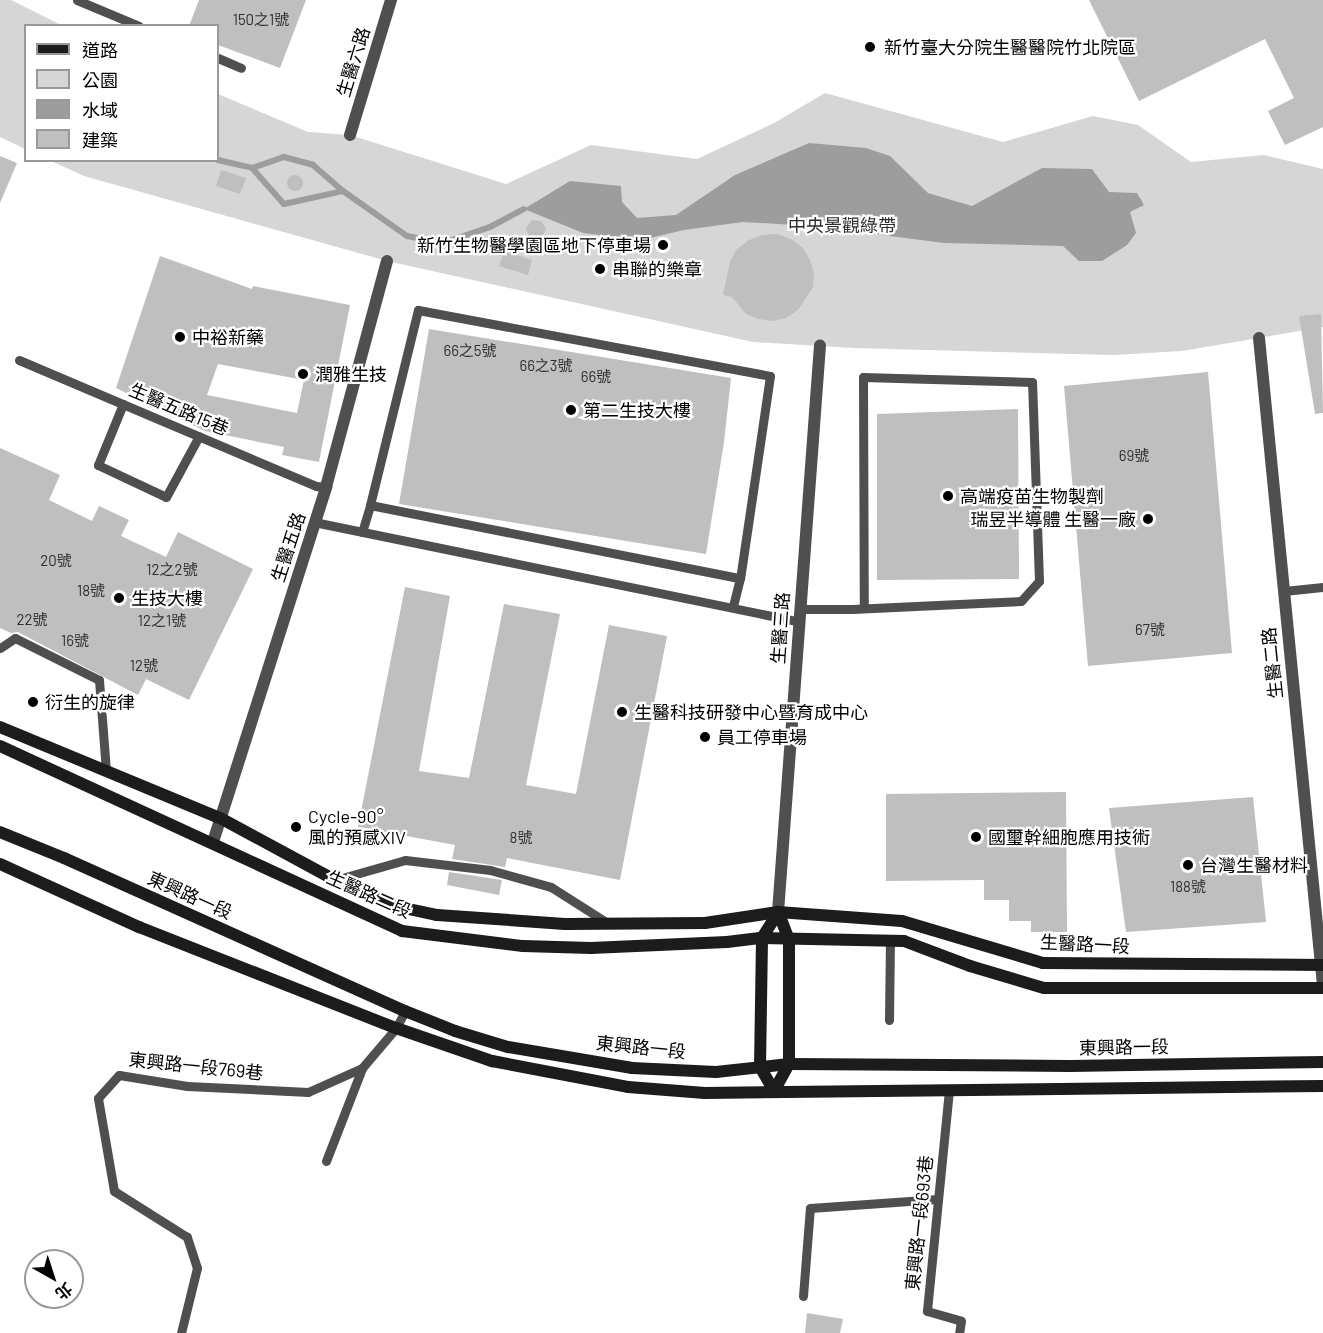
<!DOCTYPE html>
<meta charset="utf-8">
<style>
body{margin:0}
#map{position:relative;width:1323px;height:1333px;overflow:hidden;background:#fff;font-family:Barlow,"Noto Sans TC",sans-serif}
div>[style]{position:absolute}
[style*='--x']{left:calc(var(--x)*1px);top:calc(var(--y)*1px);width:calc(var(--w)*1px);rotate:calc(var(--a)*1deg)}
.green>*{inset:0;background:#d6d6d6}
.water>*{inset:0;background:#9d9d9d}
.stream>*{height:6px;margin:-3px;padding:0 3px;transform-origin:3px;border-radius:3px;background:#9d9d9d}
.building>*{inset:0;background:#bfbfbf}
.round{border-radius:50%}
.lane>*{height:9px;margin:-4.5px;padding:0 4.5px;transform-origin:4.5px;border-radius:4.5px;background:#4f4f4f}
.street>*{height:12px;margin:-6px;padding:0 6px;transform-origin:6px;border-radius:6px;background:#4f4f4f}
.secondary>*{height:12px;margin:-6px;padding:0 6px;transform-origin:6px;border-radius:6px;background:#1c1c1c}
.dots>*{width:16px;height:16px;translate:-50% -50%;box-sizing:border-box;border:3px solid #fff;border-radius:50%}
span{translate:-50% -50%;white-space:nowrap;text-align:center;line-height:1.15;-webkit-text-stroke:4.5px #fff;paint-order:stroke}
.number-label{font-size:15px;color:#303030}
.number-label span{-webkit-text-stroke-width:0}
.poi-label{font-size:18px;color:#000}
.left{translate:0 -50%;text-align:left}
.right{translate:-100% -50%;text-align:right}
.street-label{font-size:18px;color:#000}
.park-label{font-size:18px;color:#2d2d2d}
.legend{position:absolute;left:24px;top:24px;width:195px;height:138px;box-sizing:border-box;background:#fff;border:2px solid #999;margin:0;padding:8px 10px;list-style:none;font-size:18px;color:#000}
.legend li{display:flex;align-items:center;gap:12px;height:30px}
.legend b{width:30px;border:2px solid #999}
.north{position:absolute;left:24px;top:1249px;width:60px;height:60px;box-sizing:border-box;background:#fff;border:2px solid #999;border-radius:50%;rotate:141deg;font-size:16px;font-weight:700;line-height:24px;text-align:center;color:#000}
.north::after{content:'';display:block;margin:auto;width:21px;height:27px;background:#000;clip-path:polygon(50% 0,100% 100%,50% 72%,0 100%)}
</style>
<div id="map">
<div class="green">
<div style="clip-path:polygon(0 0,11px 0,61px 25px,26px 26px,25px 149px,0 137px)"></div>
<div style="clip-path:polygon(825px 93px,1003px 142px,1093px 116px,1138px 125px,1191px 162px,1264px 155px,1323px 169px,1323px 327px,1182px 351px,1113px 355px,854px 348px,753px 342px,387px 261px,84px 176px,51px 161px,218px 160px,218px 94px,308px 132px,350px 135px,506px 184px,591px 145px,697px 159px,774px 123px)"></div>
</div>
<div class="water">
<div style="clip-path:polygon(809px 143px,866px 148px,890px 156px,928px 193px,972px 206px,1042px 168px,1092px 169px,1109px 192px,1137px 193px,1144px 205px,1130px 212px,1136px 233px,1127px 245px,1102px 261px,1079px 261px,1063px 246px,944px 243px,812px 226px,743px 222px,684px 230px,642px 240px,583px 233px,524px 209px,570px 181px,621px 186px,622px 202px,637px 218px,676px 215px,735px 175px)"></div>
</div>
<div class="stream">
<div style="--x:218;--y:160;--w:35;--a:13"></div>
<div style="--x:252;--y:168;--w:34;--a:-19"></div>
<div style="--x:284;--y:157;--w:30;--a:15"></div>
<div style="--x:313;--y:165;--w:40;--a:41"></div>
<div style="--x:343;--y:191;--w:78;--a:35.1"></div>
<div style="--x:407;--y:236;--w:37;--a:11"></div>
<div style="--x:443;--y:243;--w:50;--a:-18.8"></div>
<div style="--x:490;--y:227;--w:38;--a:-28"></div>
<div style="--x:252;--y:168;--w:48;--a:48.4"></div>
<div style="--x:284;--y:204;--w:60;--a:-12.4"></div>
</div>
<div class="building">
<div style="clip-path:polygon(199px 0,306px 0,280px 68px,218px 45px,218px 26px,189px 26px)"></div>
<div style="clip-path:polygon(1089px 0,1323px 0,1323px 127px,1285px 145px,1268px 111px,1294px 98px,1265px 39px,1139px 101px)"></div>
<div style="clip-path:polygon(0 156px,17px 163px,0 203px)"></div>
<div style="clip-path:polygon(221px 170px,246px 178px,240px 194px,216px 186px)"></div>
<div class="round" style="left:287px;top:175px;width:16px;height:16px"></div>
<div style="clip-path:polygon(532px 220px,541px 221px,546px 229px,542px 237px,531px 243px,526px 228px)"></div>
<div style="clip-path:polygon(777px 234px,791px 239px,803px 248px,810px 260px,814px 273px,813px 287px,798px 310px,786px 318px,773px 321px,759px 319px,746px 314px,732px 297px,723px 295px,730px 262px,737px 249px,749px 240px,762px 235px)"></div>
<div style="clip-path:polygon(504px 251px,532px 260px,528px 275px,499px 266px)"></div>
<div style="clip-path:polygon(evenodd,160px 256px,252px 289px,253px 286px,350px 305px,319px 462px,282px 455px,284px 447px,205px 431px,116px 388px,160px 256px,218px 364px,304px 380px,297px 413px,207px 395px,218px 364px)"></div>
<div style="clip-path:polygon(1321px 314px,1323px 413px,1315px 414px,1299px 316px)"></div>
<div style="clip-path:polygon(429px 329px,731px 378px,724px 442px,706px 554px,399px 504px)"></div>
<div style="clip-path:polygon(1208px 372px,1232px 653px,1088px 666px,1064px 386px)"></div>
<div style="clip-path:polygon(1018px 409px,1019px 579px,877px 580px,877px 414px)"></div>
<div style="clip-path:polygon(0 448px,60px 475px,49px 500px,92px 521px,99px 506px,129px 520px,121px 536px,166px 557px,178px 532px,253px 569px,189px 700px,146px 679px,138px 695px,18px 632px,11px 633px,0 628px)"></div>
<div style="clip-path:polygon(405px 587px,450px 596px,419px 771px,469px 778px,504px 604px,560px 614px,526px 785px,576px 794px,609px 625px,667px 636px,620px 880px,507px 858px,505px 867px,452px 859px,455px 845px,358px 827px)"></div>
<div style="clip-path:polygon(1066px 792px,1067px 932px,1031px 932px,1031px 921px,1009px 921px,1009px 900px,984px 900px,984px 880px,886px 881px,886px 794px)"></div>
<div style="clip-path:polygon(1253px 797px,1266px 922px,1126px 932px,1109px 808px)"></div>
<div style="clip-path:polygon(449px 872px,502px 880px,499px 895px,447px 885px)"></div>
<div style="clip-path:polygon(807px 1313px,843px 1319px,840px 1333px,805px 1333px)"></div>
</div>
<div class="lane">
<div style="--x:77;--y:0;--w:67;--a:22.8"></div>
<div style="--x:218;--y:58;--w:25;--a:23"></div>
<div style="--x:19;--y:360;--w:323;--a:23"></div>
<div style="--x:316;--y:486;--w:10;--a:6"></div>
<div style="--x:123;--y:404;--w:66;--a:112.3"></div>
<div style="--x:98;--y:465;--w:75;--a:25.2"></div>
<div style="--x:166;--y:497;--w:69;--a:-61.6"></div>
<div style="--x:370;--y:505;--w:201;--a:-76.2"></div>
<div style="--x:418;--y:310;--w:358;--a:10.6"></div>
<div style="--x:770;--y:376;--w:204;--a:98.4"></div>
<div style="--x:314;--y:522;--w:494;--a:11.6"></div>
<div style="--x:362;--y:532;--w:28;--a:-73"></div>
<div style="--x:370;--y:505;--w:377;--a:11.2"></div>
<div style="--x:740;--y:578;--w:30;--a:104"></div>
<div style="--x:1284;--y:591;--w:39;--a:-6"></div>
<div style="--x:799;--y:609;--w:53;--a:0"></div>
<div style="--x:852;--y:609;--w:169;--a:-2.7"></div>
<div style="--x:1021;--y:601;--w:27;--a:-48"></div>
<div style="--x:1039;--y:581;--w:199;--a:-92"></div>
<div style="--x:1032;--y:382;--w:169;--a:-178.3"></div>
<div style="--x:863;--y:377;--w:231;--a:89.8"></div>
<div style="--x:0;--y:648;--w:18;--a:-34"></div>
<div style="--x:15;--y:638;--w:94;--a:26.6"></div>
<div style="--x:99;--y:680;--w:91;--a:85.6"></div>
<div style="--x:335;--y:880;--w:73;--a:-15.9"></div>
<div style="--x:405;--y:860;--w:86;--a:6.7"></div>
<div style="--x:490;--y:870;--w:63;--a:15.6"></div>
<div style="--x:551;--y:887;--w:69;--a:32.5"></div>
<div style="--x:889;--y:1020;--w:79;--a:-89.3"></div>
<div style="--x:949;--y:1090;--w:222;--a:95.7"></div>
<div style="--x:927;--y:1311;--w:35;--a:16"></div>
<div style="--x:961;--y:1321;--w:12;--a:99"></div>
<div style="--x:326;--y:1161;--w:100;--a:-68.8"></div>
<div style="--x:803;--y:1296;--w:88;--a:-85.5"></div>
<div style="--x:810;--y:1208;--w:128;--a:-4"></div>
<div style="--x:181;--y:1333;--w:67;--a:-76.2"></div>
<div style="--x:197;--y:1268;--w:33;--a:-108"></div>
<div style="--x:187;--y:1237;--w:86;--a:-147.8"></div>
<div style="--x:114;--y:1191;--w:94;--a:-99.8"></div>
<div style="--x:98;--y:1098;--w:31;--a:-48"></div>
<div style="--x:119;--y:1075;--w:69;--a:9.2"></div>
<div style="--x:187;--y:1086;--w:121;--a:2.8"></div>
<div style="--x:308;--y:1092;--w:59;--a:-24"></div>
<div style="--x:362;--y:1068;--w:52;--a:-49.6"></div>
<div style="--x:396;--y:1028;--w:19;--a:-62"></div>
</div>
<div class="street">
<div style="--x:350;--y:135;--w:141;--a:-73.1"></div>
<div style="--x:1259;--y:338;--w:650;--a:84.35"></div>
<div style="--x:213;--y:842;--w:373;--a:-72.3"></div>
<div style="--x:326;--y:487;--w:234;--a:-74.9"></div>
<div style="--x:778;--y:912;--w:568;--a:-85.76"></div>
</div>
<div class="secondary">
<div style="--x:0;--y:727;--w:240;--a:22.5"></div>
<div style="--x:222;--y:819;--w:128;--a:28.4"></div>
<div style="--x:335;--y:880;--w:74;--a:22.1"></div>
<div style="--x:404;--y:908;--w:34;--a:12"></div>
<div style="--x:437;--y:915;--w:128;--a:4"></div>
<div style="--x:565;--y:924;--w:140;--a:-0.4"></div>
<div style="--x:705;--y:923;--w:74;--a:-8.6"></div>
<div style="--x:778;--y:912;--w:124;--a:4.2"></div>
<div style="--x:902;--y:921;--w:147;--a:16.6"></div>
<div style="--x:1043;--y:963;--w:280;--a:0.4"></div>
<div style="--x:0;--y:746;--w:443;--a:24.7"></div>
<div style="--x:402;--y:931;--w:122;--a:7.1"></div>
<div style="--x:523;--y:946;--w:68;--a:1.7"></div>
<div style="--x:591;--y:948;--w:136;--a:-2.5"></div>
<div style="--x:727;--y:942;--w:35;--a:-7"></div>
<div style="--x:762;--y:938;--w:142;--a:1.2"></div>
<div style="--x:904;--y:941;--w:71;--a:20.7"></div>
<div style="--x:970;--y:966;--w:77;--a:16.6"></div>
<div style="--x:1044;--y:988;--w:279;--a:0"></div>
<div style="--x:0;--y:832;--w:69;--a:22.1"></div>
<div style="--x:64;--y:858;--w:374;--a:24.2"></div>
<div style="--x:405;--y:1011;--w:54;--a:21.8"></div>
<div style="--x:455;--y:1031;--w:55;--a:16.8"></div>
<div style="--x:508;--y:1047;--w:126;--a:9.6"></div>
<div style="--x:632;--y:1068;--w:84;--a:2.7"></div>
<div style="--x:716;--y:1072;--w:73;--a:-6.3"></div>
<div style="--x:789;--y:1064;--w:281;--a:0.4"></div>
<div style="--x:1070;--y:1066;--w:253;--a:-0.9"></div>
<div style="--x:0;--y:864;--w:153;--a:24.4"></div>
<div style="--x:139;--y:927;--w:276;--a:21.5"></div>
<div style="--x:396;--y:1028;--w:102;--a:19"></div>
<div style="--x:492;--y:1061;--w:138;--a:10.8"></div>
<div style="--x:628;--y:1087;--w:77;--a:4.5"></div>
<div style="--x:705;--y:1093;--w:618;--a:-0.65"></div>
<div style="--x:774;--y:1091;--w:28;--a:-120"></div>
<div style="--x:760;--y:1067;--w:129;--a:-89.1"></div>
<div style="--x:762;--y:938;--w:31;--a:-58"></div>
<div style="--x:774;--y:1091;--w:31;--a:-61"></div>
<div style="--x:789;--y:1064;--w:124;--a:-90"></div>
<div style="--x:789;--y:940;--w:30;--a:-111"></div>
</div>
<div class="dots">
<div style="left:870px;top:47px;background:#000"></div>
<div style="left:663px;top:245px;background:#000"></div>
<div style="left:600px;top:269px;background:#000"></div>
<div style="left:180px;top:337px;background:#000"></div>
<div style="left:303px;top:374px;background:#000"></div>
<div style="left:571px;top:410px;background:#000"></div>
<div style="left:948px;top:496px;background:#000"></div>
<div style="left:1148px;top:519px;background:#000"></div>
<div style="left:119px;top:598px;background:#000"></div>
<div style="left:33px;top:702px;background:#000"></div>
<div style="left:622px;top:712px;background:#000"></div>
<div style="left:705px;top:737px;background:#000"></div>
<div style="left:296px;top:827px;background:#000"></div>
<div style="left:976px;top:837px;background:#000"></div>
<div style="left:1188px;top:865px;background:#000"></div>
</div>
<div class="number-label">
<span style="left:261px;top:20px">150之1號</span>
<span style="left:470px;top:351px">66之5號</span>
<span style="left:546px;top:366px">66之3號</span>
<span style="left:596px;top:377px">66號</span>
<span style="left:1134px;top:456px">69號</span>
<span style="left:56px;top:561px">20號</span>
<span style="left:172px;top:570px">12之2號</span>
<span style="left:91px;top:591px">18號</span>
<span style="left:32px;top:620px">22號</span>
<span style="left:162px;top:621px">12之1號</span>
<span style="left:1150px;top:630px">67號</span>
<span style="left:75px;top:641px">16號</span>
<span style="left:144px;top:666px">12號</span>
<span style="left:521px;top:838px">8號</span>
<span style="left:1188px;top:887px">188號</span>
</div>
<div class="poi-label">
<span class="left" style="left:884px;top:47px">新竹臺大分院生醫醫院竹北院區</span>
<span class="right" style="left:651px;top:245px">新竹生物醫學園區地下停車場</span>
<span class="left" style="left:612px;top:269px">串聯的樂章</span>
<span class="left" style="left:192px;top:337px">中裕新藥</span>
<span class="left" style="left:315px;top:374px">潤雅生技</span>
<span class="left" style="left:583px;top:410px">第二生技大樓</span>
<span class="left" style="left:960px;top:496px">高端疫苗生物製劑</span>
<span class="right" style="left:1136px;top:519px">瑞昱半導體 生醫一廠</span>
<span class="left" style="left:131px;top:598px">生技大樓</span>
<span class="left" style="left:45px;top:702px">衍生的旋律</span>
<span class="left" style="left:634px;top:712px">生醫科技研發中心暨育成中心</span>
<span class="left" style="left:717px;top:737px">員工停車場</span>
<span class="left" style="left:308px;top:827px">Cycle-90°<br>風的預感XIV</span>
<span class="left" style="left:988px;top:837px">國璽幹細胞應用技術</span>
<span class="left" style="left:1200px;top:865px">台灣生醫材料</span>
</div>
<div class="street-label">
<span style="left:353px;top:62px;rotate:-73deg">生醫六路</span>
<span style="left:179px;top:409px;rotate:23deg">生醫五路15巷</span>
<span style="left:288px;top:547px;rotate:-72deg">生醫五路</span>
<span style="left:780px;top:628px;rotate:-86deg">生醫三路</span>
<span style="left:1272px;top:663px;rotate:-96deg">生醫二路</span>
<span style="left:369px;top:894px;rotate:24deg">生醫路二段</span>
<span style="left:190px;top:895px;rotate:24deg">東興路一段</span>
<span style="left:1085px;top:944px;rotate:3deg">生醫路一段</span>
<span style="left:641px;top:1047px;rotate:6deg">東興路一段</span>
<span style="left:1124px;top:1047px;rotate:-1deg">東興路一段</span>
<span style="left:196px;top:1066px;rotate:6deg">東興路一段769巷</span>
<span style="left:919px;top:1223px;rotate:-84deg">東興路一段693巷</span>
</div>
<div class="park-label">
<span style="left:842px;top:225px">中央景觀綠帶</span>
</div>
<ul class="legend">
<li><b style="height:8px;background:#1c1c1c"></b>道路</li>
<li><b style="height:16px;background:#d6d6d6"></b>公園</li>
<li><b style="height:16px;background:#9d9d9d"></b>水域</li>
<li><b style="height:16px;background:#bfbfbf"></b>建築</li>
</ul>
<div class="north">北</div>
</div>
